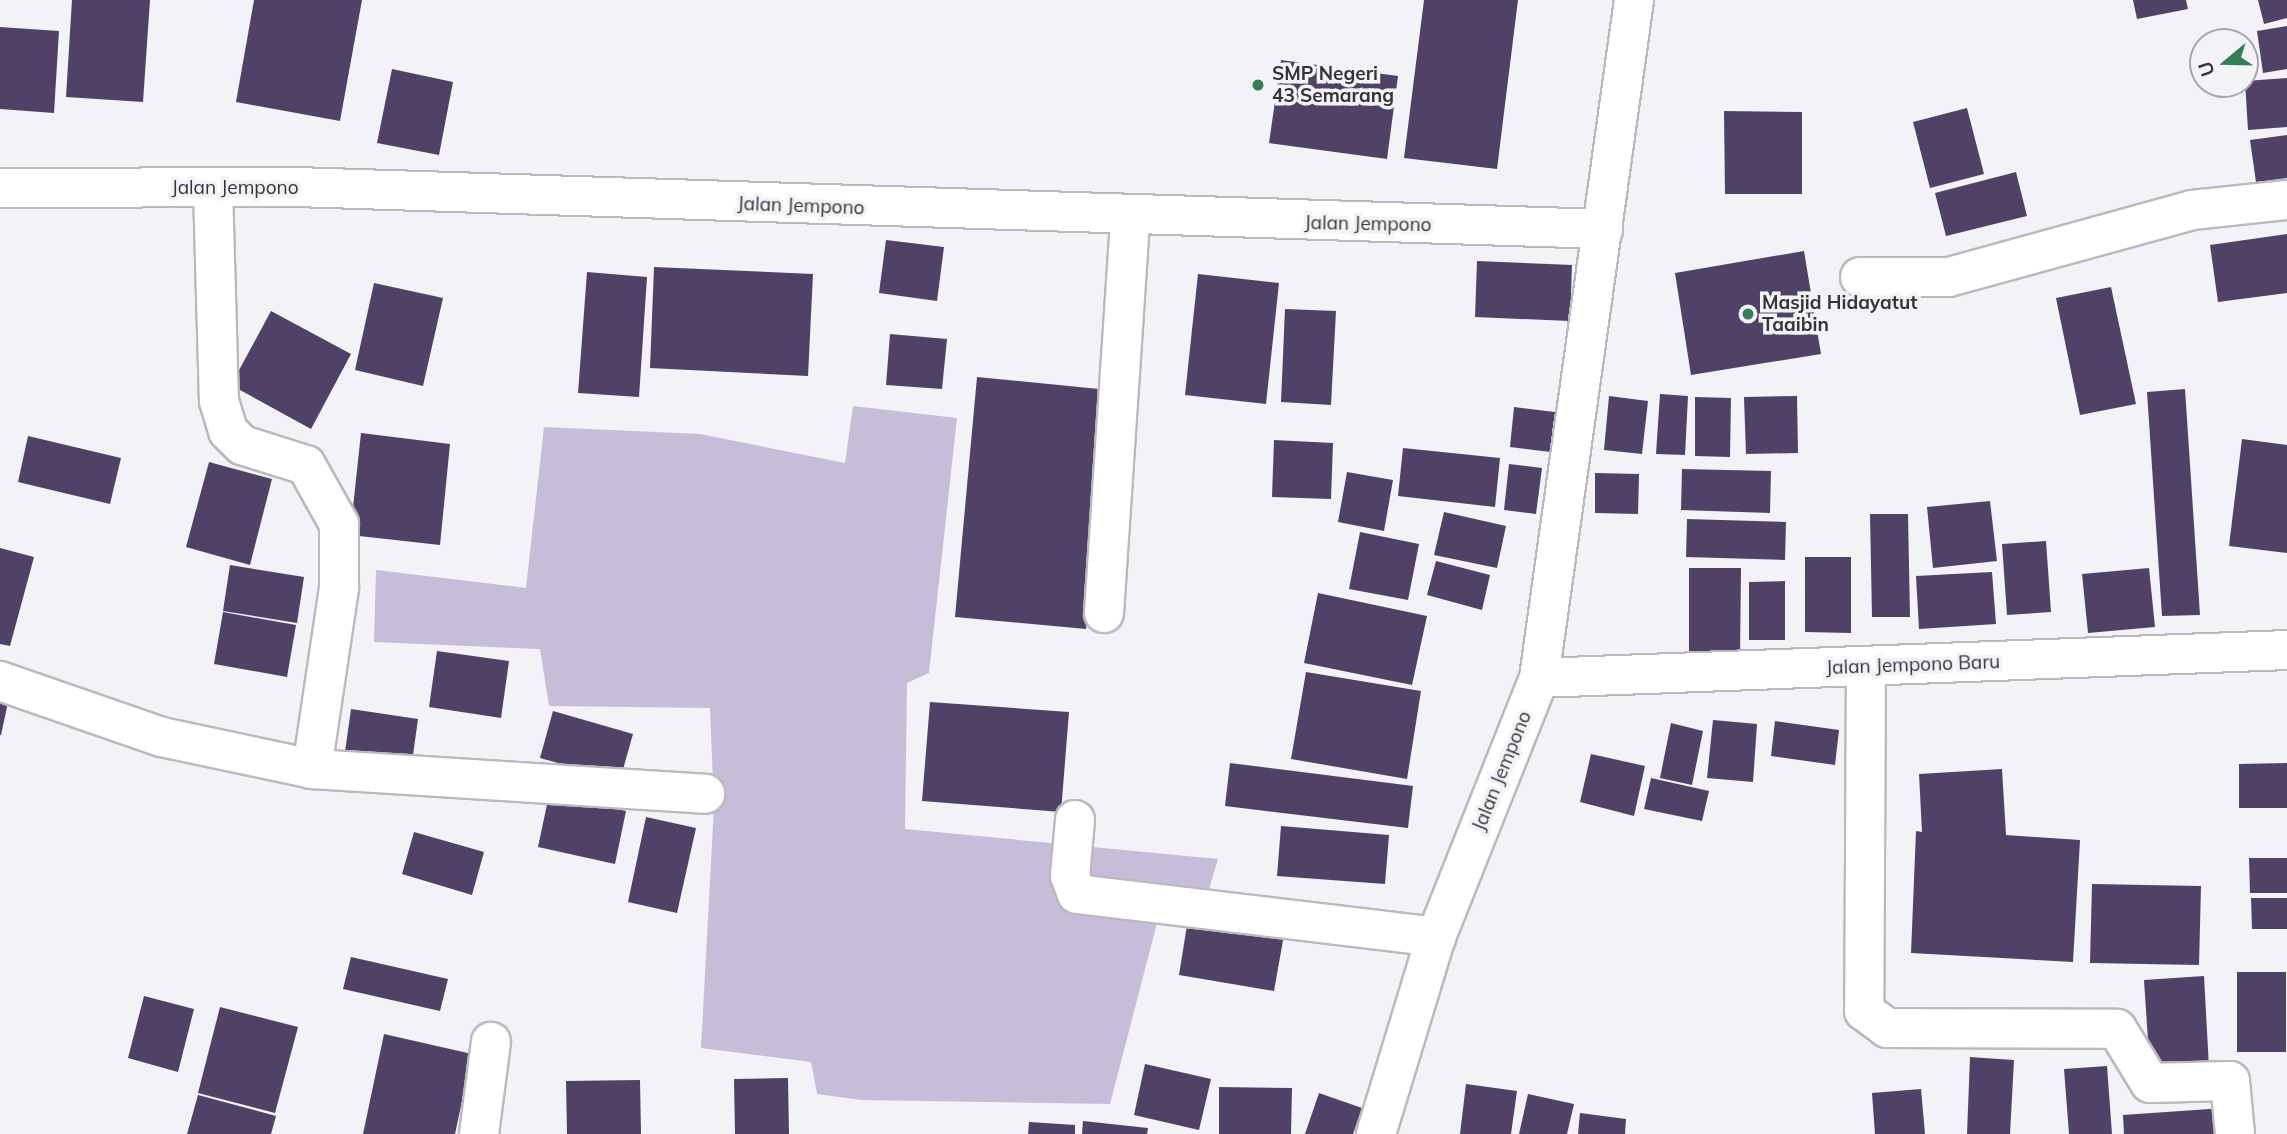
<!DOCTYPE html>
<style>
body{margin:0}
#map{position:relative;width:2287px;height:1134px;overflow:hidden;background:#f3f2f7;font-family:Mulish,sans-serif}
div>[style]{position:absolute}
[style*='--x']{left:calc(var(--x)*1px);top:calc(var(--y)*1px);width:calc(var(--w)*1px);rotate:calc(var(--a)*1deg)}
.green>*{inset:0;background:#c7bdd9}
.building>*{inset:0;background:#504266}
.roads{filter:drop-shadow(2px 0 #bbb9be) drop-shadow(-2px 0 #bbb9be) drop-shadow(0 2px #bbb9be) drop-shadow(0 -2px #bbb9be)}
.minor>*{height:38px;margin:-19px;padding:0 19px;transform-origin:19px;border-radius:19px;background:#fff}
.dots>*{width:19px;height:19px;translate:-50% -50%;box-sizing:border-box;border:4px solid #f3f2f7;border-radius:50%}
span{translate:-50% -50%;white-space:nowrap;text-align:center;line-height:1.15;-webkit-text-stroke:7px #f3f2f7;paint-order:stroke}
.poi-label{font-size:19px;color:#353436;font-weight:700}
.left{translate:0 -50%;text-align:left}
.street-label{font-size:19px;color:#353436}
.north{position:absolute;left:2189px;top:28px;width:70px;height:70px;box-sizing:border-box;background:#f3f2f7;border:2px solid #a7a6aa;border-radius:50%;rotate:251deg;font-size:19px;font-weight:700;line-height:28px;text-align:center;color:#353436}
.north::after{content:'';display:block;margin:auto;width:24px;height:32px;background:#318152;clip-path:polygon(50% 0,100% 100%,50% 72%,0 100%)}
</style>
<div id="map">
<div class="green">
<div style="clip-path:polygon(853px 406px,957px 418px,929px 673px,907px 683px,905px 829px,1218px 859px,1206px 899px,1163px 900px,1110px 1104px,861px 1100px,817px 1094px,811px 1062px,701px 1048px,714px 807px,710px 708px,549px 706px,540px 649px,374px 642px,376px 570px,526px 588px,544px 427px,700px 434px,845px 463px)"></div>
</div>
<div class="building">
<div style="clip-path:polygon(72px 0,150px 0,143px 102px,66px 97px)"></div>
<div style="clip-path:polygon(254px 0,362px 0,340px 121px,236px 102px)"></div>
<div style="clip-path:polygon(1424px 0,1518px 0,1497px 169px,1404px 158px)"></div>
<div style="clip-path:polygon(2133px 0,2186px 0,2188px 9px,2137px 19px)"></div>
<div style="clip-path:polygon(2258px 0,2287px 0,2287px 18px,2264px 24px)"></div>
<div style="clip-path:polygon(2287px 26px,2287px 69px,2263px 73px,2257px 31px)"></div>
<div style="clip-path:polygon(0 27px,59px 31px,54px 113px,0 109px)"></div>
<div style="clip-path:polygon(1281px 60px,1398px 76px,1387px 159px,1269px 143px)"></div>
<div style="clip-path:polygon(392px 69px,453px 82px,439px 155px,377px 143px)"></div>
<div style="clip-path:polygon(2287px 78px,2287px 127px,2248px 130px,2245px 81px)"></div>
<div style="clip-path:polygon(1967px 108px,1984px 174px,1930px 188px,1913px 122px)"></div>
<div style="clip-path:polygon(1724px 111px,1802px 112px,1802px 194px,1725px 194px)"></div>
<div style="clip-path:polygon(2287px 135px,2287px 178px,2256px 182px,2250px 140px)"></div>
<div style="clip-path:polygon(2016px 172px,2027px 216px,1946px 236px,1935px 193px)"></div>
<div style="clip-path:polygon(2287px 234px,2287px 293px,2218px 302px,2210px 245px)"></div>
<div style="clip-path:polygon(886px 240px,944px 247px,937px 301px,879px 293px)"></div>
<div style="clip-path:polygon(1804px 251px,1821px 354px,1691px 375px,1675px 273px)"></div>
<div style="clip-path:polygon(1477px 261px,1572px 265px,1570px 321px,1475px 317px)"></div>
<div style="clip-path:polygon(654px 267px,813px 274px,808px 376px,650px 368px)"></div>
<div style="clip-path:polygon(587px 272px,647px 277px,639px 397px,578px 393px)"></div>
<div style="clip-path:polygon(1198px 274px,1279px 283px,1266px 404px,1185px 395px)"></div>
<div style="clip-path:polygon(374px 283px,443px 298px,423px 386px,355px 370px)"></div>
<div style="clip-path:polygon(2111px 287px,2136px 404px,2080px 415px,2056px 298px)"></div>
<div style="clip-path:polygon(1285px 309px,1336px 311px,1331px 405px,1281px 402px)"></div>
<div style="clip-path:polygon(271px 311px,351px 354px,311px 429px,231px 385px)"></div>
<div style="clip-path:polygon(890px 334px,947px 339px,942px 389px,886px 385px)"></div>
<div style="clip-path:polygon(977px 377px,1109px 390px,1086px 629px,955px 617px)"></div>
<div style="clip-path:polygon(2185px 389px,2200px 615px,2162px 616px,2147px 392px)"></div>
<div style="clip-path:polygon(1660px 394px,1688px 396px,1685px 455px,1656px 454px)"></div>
<div style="clip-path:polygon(1609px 396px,1648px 401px,1642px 454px,1604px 450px)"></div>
<div style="clip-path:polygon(1797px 396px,1798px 453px,1746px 454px,1744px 397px)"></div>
<div style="clip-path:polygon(1695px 397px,1731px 398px,1730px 457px,1695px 456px)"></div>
<div style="clip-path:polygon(1514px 407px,1571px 414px,1567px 454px,1510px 447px)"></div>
<div style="clip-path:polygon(361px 433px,450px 444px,440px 545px,350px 535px)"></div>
<div style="clip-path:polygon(28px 436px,121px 458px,110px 504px,18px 482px)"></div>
<div style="clip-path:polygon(2242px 439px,2287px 445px,2287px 553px,2229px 546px)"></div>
<div style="clip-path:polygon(1274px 440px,1333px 443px,1331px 499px,1272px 497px)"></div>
<div style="clip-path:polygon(1403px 448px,1500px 458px,1495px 507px,1398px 496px)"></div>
<div style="clip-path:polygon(209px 462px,272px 479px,250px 565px,186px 547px)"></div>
<div style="clip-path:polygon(1509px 464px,1542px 468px,1536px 514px,1504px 510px)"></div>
<div style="clip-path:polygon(1682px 469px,1771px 471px,1770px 513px,1681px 510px)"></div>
<div style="clip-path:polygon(1347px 472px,1393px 480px,1384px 531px,1338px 522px)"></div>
<div style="clip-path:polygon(1595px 473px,1639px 474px,1638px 514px,1595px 513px)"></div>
<div style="clip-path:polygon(1990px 501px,1997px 561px,1933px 568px,1927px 507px)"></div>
<div style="clip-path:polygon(1444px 512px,1506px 526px,1497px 568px,1434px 555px)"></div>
<div style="clip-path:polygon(1870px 514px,1908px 514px,1910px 617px,1872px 617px)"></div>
<div style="clip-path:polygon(1687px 519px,1786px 522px,1785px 560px,1686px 557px)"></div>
<div style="clip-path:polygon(1360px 532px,1419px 544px,1408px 600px,1349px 589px)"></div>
<div style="clip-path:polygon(2046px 541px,2051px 612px,2007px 615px,2002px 544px)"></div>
<div style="clip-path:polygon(0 548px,34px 557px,10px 646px,0 644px)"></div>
<div style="clip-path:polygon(1805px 557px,1851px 557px,1851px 633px,1805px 632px)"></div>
<div style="clip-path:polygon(1436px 561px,1490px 575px,1482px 610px,1427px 595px)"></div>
<div style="clip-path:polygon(230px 565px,304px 577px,297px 623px,223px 611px)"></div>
<div style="clip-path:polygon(1689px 568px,1741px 568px,1740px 657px,1689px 657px)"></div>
<div style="clip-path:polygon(2149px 568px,2155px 627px,2088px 633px,2082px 574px)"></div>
<div style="clip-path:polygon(1992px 572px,1996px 624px,1919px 629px,1916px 576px)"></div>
<div style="clip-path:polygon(1785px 581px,1785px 640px,1749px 640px,1749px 582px)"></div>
<div style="clip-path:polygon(1318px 593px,1427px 616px,1412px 685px,1304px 663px)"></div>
<div style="clip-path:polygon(223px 612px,296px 625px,287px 677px,214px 664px)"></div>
<div style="clip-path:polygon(437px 651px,509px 661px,501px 718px,429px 707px)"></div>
<div style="clip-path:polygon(1306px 672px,1421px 691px,1407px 779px,1291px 759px)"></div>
<div style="clip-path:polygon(0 691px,10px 693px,1px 735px,0 735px)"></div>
<div style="clip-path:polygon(930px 702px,1069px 712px,1061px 812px,922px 801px)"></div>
<div style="clip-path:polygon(351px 709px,418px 719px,412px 762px,345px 752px)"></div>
<div style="clip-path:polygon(553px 711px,633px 734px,620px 780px,540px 758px)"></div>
<div style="clip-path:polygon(1713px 720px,1757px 724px,1753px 782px,1707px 778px)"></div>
<div style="clip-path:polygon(1775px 721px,1839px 730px,1835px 765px,1771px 756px)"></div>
<div style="clip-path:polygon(1671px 723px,1703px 731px,1692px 785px,1660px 778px)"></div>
<div style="clip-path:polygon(1591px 754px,1645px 766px,1634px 816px,1580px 802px)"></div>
<div style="clip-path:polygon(1230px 763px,1413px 786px,1408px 828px,1225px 806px)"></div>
<div style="clip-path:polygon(2287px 763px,2287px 808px,2239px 808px,2239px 764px)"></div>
<div style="clip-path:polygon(2002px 769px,2006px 835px,2080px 840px,2073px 962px,1911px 953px,1916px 831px,1922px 832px,1919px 774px)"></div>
<div style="clip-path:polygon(1651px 778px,1709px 791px,1702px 821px,1644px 809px)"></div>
<div style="clip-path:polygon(549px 795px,626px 811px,615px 864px,538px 847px)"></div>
<div style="clip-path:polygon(646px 817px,696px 828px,677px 913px,628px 902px)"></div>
<div style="clip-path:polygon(1281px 826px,1389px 835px,1385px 884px,1277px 876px)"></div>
<div style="clip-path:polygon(414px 832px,484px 852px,472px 895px,402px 874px)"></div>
<div style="clip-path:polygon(2249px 858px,2287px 858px,2287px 893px,2250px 893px)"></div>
<div style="clip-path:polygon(2092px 884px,2201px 886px,2199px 965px,2090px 963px)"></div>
<div style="clip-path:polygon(2251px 898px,2287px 898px,2287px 929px,2252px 929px)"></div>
<div style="clip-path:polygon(1189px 913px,1285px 929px,1274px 991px,1179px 975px)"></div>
<div style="clip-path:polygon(351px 957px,448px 979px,440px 1011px,343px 989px)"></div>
<div style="clip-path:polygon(2237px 972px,2286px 972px,2286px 1052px,2237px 1052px)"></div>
<div style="clip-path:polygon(2204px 976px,2209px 1068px,2150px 1071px,2144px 980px)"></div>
<div style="clip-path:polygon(144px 996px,194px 1009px,178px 1072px,128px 1058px)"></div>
<div style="clip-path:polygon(220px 1007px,298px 1027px,275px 1113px,198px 1093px)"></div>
<div style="clip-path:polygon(384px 1034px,472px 1054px,455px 1134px,363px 1134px)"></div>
<div style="clip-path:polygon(1970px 1057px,2014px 1060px,2010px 1134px,1967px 1134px)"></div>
<div style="clip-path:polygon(1145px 1064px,1211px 1079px,1199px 1130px,1134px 1115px)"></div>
<div style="clip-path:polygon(2107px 1066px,2112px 1134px,2069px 1134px,2064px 1069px)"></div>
<div style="clip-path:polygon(788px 1078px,789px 1134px,735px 1134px,734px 1079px)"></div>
<div style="clip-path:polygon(640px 1080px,641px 1134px,567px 1134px,566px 1081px)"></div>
<div style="clip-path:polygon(1466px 1084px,1517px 1091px,1511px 1134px,1460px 1134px)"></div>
<div style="clip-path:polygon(1219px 1087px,1292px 1088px,1291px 1134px,1219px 1134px)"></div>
<div style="clip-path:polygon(1921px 1089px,1925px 1134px,1875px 1134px,1872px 1093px)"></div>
<div style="clip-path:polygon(1319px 1093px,1362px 1108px,1353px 1134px,1305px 1134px)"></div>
<div style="clip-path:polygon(1528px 1094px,1574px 1104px,1567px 1134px,1519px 1134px)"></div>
<div style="clip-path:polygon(198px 1095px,276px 1116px,271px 1134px,187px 1134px)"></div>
<div style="clip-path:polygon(2224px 1108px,2226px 1134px,2124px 1134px,2123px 1115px)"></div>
<div style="clip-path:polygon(1580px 1113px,1626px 1119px,1625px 1134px,1578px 1134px)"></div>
<div style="clip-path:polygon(1083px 1121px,1148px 1128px,1147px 1134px,1082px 1134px)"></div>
<div style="clip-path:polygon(1029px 1122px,1075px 1125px,1075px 1134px,1028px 1134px)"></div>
</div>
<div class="roads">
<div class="minor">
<div style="--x:0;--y:188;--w:296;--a:-0.2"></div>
<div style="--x:296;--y:187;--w:1308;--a:1.84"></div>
<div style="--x:213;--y:188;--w:213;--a:88.4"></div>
<div style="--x:219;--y:401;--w:31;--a:73"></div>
<div style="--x:228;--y:431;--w:20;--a:45"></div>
<div style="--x:242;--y:445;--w:67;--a:17.4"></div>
<div style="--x:306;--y:465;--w:68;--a:60.8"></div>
<div style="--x:339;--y:524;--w:64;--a:90"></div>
<div style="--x:339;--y:588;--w:183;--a:98.5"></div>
<div style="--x:1860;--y:277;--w:89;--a:0"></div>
<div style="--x:1949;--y:277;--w:252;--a:-15.4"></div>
<div style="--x:2192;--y:210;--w:96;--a:-6"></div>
<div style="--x:1104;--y:613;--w:395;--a:-86.2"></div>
<div style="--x:1866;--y:667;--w:344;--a:90.3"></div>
<div style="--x:1864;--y:1011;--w:29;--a:36"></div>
<div style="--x:1887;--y:1028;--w:230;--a:0.2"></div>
<div style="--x:2117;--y:1029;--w:63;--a:58.6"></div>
<div style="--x:2150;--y:1083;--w:80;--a:-1.4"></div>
<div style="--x:2230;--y:1081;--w:53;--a:84.6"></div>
<div style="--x:1539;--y:678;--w:749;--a:-2.14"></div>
<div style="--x:0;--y:681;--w:171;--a:19.1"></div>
<div style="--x:162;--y:737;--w:153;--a:12"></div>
<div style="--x:312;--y:769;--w:394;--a:3.6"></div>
<div style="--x:1075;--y:820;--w:56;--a:95.1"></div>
<div style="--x:1070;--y:876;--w:19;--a:69"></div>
<div style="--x:1077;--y:894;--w:362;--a:6.8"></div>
<div style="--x:479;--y:1134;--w:93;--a:-82.6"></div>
<div style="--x:1376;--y:1134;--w:206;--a:-73.1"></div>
<div style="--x:1436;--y:937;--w:279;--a:-68.3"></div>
<div style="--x:1539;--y:678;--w:685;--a:-82.02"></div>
</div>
</div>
<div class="dots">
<div style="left:1258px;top:85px;background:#318152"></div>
<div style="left:1748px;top:314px;background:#318152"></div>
</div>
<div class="poi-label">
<span class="left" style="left:1272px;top:85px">SMP Negeri<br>43 Semarang</span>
<span class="left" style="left:1762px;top:314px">Masjid Hidayatut<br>Taaibin</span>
</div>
<div class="street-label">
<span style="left:235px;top:188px">Jalan Jempono</span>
<span style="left:801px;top:206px;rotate:2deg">Jalan Jempono</span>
<span style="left:1368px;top:224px;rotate:1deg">Jalan Jempono</span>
<span style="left:1913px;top:665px;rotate:-2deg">Jalan Jempono Baru</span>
<span style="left:1502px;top:771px;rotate:-68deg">Jalan Jempono</span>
</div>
<div class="north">U</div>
</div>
